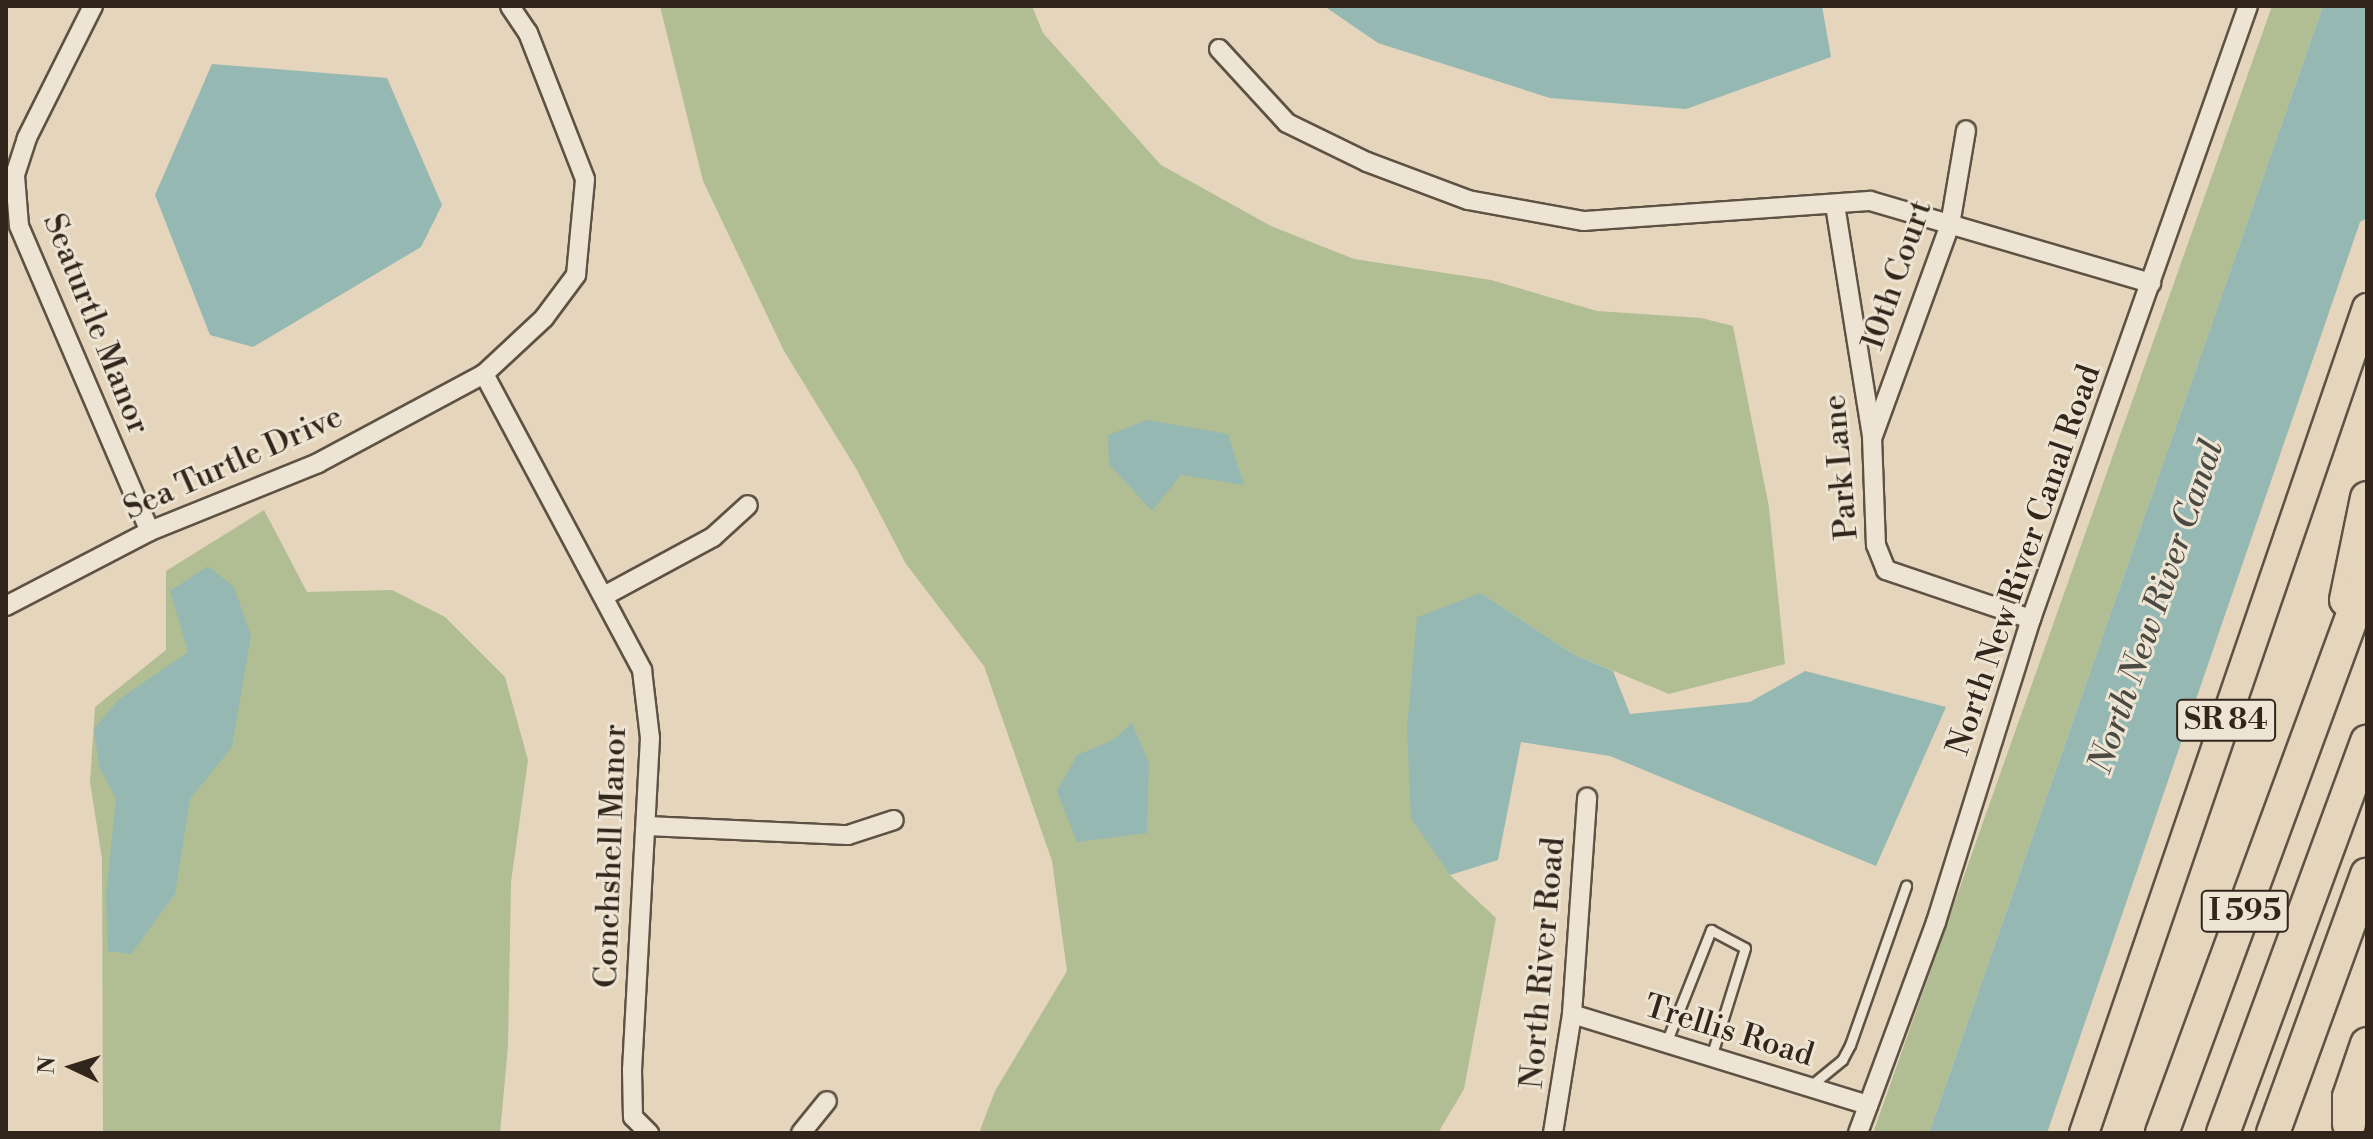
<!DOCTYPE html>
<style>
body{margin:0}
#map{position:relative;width:2373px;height:1139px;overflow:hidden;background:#e4d5bc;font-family:"Libre Bodoni",serif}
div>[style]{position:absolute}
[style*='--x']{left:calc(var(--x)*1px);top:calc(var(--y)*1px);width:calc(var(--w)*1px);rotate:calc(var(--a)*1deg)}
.green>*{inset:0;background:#b1be93}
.water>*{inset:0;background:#95b8b2}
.roads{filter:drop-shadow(2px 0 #5e5244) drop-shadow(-2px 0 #5e5244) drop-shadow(0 2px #5e5244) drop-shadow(0 -2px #5e5244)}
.service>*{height:9px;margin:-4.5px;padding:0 4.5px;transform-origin:4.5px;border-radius:4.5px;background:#ede4d3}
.minor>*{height:18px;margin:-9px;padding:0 9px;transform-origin:9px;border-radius:9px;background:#ede4d3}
.primary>*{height:28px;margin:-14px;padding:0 14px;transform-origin:14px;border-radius:14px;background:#e4d5bc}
.motorway>*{height:32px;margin:-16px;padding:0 16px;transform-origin:16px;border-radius:16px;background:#e4d5bc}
span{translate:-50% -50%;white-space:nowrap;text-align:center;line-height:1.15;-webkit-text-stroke:6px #ede4d3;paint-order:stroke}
.shield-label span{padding:2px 6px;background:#ede4d3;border:2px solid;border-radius:6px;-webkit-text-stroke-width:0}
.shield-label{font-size:30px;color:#32261c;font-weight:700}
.street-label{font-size:32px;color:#32261c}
.water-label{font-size:34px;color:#4b4a42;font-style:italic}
.frame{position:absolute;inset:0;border:8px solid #32261c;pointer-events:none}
.north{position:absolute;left:32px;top:1027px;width:80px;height:80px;-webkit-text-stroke:6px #ede4d3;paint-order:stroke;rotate:274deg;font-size:22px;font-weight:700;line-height:32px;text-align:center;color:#32261c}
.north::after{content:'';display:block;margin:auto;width:28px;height:36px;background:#32261c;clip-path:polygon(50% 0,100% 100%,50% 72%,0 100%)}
</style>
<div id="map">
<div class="green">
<div style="clip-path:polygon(660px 6px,1032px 6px,1043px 33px,1161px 165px,1271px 226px,1354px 259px,1491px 280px,1597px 311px,1701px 318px,1733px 326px,1769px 507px,1785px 664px,1669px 694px,1573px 654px,1481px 593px,1450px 875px,1496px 918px,1464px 1089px,1438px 1133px,979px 1133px,995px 1091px,1067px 971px,1052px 861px,984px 666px,906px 564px,857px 470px,784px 351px,703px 181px)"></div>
<div style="clip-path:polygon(2272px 6px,2323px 6px,1929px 1133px,1873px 1133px)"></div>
<div style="clip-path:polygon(264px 510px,307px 592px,392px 590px,445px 617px,505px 677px,528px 760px,511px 882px,508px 1046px,500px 1133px,103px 1133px,102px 859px,90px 782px,95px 707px,166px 650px,166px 571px)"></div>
</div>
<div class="water">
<div style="clip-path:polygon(1324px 6px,1822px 6px,1831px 57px,1686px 109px,1550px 98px,1378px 43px)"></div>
<div style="clip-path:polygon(2323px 6px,2367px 6px,2367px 218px,2360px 222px,2047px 1133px,1929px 1133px)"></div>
<div style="clip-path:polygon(212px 64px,387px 78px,442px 205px,421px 247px,253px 347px,210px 335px,155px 195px)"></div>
<div style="clip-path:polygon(1147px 420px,1228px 434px,1244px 485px,1181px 475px,1152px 511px,1109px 464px,1108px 435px)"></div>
<div style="clip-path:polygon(208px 566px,234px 587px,251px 636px,232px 747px,190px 799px,175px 894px,131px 954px,108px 951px,106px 895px,116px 799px,99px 766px,94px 729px,118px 700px,188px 652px,170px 591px)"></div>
<div style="clip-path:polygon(1481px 593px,1573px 654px,1613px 671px,1630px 714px,1750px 702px,1805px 671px,1946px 707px,1876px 866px,1610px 756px,1521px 742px,1498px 860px,1450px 875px,1411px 818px,1407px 728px,1417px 617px)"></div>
<div style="clip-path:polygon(1132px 723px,1149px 763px,1147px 833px,1077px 842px,1057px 791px,1077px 755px,1113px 740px)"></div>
</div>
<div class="roads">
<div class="service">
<div style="--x:1666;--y:1043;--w:122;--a:-68.3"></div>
<div style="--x:1711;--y:930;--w:38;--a:28"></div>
<div style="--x:1745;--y:948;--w:114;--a:107.3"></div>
<div style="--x:1809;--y:1087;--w:43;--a:-39.3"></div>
<div style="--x:1842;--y:1060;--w:17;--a:-62"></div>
<div style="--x:1850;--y:1045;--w:169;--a:-70.6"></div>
</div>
<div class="minor">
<div style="--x:93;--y:6;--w:148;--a:116.6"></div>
<div style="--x:27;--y:138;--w:40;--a:108"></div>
<div style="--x:15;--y:176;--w:50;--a:85.4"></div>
<div style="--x:19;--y:226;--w:332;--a:66.8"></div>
<div style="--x:1219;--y:49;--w:100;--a:47.4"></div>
<div style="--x:1287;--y:123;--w:89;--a:26"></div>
<div style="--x:1367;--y:162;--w:108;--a:20.6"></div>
<div style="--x:1468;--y:200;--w:118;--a:10.3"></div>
<div style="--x:1584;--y:221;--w:287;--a:-4"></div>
<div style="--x:1870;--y:201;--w:293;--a:16.3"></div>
<div style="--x:1835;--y:205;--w:235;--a:80.9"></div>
<div style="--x:1872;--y:437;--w:108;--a:87.9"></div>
<div style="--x:1876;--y:545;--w:27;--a:68"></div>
<div style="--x:1886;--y:570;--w:153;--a:18.7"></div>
<div style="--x:484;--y:374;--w:336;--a:61.9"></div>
<div style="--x:642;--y:670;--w:68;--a:83.3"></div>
<div style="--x:650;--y:738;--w:332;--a:93.1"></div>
<div style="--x:632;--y:1070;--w:47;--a:88.8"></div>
<div style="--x:633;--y:1117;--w:23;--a:45"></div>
<div style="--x:1873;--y:436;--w:225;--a:-70"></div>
<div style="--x:1950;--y:225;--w:96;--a:-80.4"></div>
<div style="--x:604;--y:596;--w:124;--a:-28.4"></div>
<div style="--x:713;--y:537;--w:47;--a:-42.4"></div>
<div style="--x:6;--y:606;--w:162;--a:-27.5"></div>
<div style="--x:150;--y:531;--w:181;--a:-22"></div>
<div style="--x:318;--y:463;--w:188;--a:-28.2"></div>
<div style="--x:484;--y:374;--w:82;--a:-43"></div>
<div style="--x:544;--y:318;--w:54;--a:-53.3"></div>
<div style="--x:576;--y:275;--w:96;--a:-84.6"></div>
<div style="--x:585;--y:179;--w:157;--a:-111.3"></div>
<div style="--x:528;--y:33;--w:32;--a:-124"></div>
<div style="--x:647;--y:826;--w:201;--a:2.6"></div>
<div style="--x:848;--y:835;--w:48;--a:-18.1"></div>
<div style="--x:1572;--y:1014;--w:310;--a:17.1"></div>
<div style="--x:801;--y:1133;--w:41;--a:-50.9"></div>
<div style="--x:1553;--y:1133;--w:121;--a:-80.9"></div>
<div style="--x:1572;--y:1014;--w:217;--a:-86"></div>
<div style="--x:1858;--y:1133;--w:225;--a:-69.7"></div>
<div style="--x:1936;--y:922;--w:318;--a:-72.6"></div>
<div style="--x:2031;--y:619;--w:650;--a:-70.51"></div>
</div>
<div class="primary">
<div style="--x:2084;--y:1133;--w:872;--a:-71.07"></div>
</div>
<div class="motorway">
<div style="--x:2346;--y:600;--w:104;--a:-78.4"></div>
<div style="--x:2349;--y:1124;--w:27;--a:-90"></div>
<div style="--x:2349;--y:1097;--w:56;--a:-71.2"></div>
<div style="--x:2162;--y:1133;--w:594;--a:-69.79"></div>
<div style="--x:2223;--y:1133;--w:417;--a:-69.8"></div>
<div style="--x:2273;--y:1133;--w:275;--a:-70"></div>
</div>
</div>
<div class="shield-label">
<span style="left:2226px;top:720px">SR 84</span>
<span style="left:2245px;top:911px">I 595</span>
</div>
<div class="street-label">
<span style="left:1897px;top:275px;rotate:-71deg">10th Court</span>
<span style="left:96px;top:324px;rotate:68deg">Seaturtle Manor</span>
<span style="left:233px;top:463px;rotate:-24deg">Sea Turtle Drive</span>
<span style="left:1841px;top:467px;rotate:-95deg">Park Lane</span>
<span style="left:2024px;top:560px;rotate:-71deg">North New River Canal Road</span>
<span style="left:611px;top:856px;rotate:-88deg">Conchshell Manor</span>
<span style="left:1543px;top:963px;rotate:-85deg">North River Road</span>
<span style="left:1729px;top:1031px;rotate:17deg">Trellis Road</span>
</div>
<div class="water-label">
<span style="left:2157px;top:607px;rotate:-71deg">North New River Canal</span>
</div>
<div class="frame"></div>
<div class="north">N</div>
</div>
